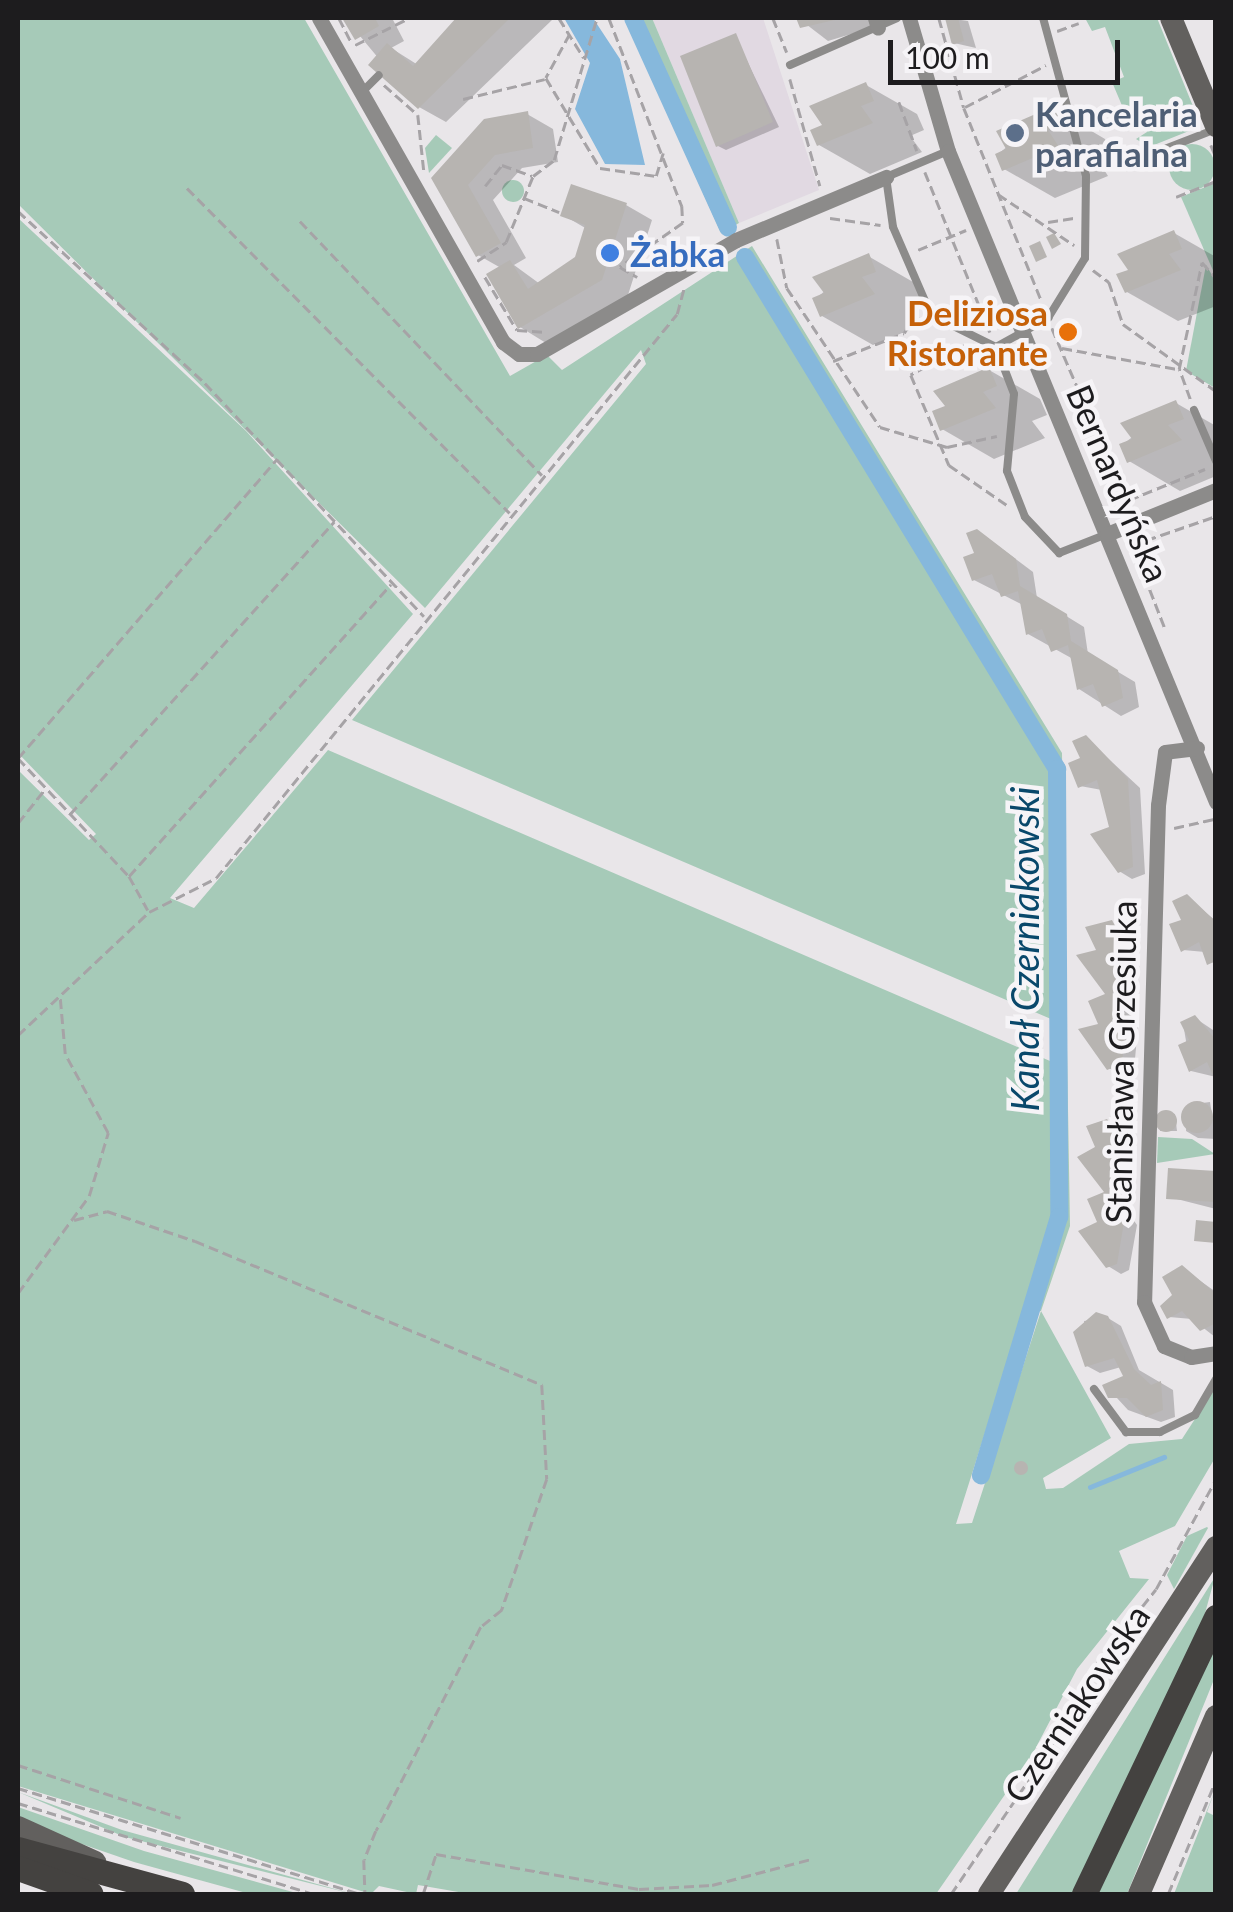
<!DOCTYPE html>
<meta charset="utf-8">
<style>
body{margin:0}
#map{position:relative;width:1233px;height:1912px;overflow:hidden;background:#e9e6e9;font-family:Lato,sans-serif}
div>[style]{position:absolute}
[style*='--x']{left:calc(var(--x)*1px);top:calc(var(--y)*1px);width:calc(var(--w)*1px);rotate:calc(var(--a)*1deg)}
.built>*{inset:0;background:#e1d9e2}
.green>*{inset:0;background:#a6cab8}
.round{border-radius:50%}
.water>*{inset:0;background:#86b8dc}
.shadow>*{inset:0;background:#0003}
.stream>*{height:5px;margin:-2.5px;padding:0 2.5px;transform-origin:2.5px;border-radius:2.5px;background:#86b8dc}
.canal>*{height:18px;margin:-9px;padding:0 9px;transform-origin:9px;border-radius:9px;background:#86b8dc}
.building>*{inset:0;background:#b7b4b1}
.path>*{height:2.5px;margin-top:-1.25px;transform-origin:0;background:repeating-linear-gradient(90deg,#a6a3a6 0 10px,transparent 0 15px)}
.lane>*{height:8px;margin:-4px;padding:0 4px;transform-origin:4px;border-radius:4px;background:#8c8b8a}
.street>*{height:15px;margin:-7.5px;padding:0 7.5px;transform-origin:7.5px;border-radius:7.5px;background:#8c8b8a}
.secondary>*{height:22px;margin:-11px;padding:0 11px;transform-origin:11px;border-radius:11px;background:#62605e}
.primary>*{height:25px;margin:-12.5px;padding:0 12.5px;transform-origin:12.5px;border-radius:12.5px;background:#444240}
.dots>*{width:28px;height:28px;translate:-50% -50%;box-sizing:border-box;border:5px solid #f6f4f7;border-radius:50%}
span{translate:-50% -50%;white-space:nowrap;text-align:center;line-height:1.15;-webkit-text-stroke:9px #f6f4f7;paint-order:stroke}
.service-label{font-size:35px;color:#4e5e75;font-weight:700}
.left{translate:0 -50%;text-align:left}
.shop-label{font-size:35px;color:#366cbe;font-weight:700}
.food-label{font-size:35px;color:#c56008;font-weight:700}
.right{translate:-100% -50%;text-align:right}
.street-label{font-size:35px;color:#1d1c1e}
.water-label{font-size:38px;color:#09486b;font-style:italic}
.frame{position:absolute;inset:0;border:20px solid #1d1c1e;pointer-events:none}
.scale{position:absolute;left:888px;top:40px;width:232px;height:45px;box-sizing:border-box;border:5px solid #1d1c1e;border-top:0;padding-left:12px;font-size:30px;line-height:35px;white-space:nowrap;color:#1d1c1e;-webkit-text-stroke:8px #f6f4f7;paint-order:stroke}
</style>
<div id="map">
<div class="built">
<div style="clip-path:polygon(652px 18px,763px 18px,819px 190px,739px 223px)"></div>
</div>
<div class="green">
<div style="clip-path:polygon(evenodd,18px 18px,304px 18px,510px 376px,547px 355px,562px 370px,752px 246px,1062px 753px,1070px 1226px,1041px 1311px,1111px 1438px,1043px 1478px,1046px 1489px,1063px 1488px,1129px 1444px,1182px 1439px,1215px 1388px,1215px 1458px,1175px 1526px,1119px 1551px,1130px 1578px,1149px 1579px,1077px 1669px,1031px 1757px,936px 1894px,470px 1894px,418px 1885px,416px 1894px,379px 1886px,371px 1894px,18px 1786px,18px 770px,89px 840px,96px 834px,18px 753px,18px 218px,246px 431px,413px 614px,170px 898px,194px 908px,328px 750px,1050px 1061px,1051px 1019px,352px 720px,646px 364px,641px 350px,425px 608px,18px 204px,18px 18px,1024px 1310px,1041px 1311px,972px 1523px,956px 1524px,1024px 1310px)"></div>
<div style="clip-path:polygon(625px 18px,652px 18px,739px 223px,721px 233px)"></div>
<div style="clip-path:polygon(1085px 18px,1157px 18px,1197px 116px,1189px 131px,1149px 147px,1136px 139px,1147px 132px,1139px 110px,1126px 115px,1112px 82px,1124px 77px,1105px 27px,1092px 31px)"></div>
<div style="clip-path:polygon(436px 135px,452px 148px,429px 173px,425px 148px)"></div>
<div class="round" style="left:1169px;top:144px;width:46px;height:46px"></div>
<div class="round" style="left:502px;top:180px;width:22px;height:22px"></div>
<div style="clip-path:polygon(1215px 183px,1215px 275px,1181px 197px)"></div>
<div style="clip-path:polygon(1206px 265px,1215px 280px,1215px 388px,1186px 371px)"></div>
<div style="clip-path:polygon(1158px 1137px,1192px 1139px,1215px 1154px,1157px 1163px)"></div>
<div style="clip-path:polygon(1207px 1527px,1208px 1528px,1174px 1589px,1167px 1575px,1187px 1536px)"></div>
<div style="clip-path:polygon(1215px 1577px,1202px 1624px,1215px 1644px,1215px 1677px,1127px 1894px,1016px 1894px)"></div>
<div style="clip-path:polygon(1215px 1790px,1207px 1812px,1215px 1816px,1215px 1894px,1174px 1894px)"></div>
<div style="clip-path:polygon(18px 1792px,122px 1830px,353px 1894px,125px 1837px)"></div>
<div style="clip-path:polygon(18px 1807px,144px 1851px,300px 1894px,250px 1894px,134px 1862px,18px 1822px)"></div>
</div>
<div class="water">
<div style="clip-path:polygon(564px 18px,593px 18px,620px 59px,645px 165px,605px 164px,575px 109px,590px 63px)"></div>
</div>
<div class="shadow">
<div style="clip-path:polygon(345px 18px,392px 18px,404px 41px,391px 48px,418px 65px,462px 18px,552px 20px,446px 122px,419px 107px)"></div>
<div style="clip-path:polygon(798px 18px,875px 18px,878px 26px,828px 41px)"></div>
<div style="clip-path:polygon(947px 18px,968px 21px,976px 48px,954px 43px)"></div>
<div style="clip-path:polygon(735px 36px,779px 127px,726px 150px,718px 146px)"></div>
<div style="clip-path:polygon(866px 85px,917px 114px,924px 130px,910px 136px,922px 152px,870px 174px,819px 145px)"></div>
<div style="clip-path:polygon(1054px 109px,1105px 139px,1112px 154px,1098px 160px,1108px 176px,1055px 198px,1004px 169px,998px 154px)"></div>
<div style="clip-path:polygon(527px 114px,553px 129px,558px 162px,522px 168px,493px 200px,526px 258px,514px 265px,540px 284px,577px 259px,587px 229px,563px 215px,626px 205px,652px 220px,628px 295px,546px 343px,520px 327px,501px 268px,478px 255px,434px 179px)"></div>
<div style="clip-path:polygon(1174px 233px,1216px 257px,1216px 306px,1178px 321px,1127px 292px,1132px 271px)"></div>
<div style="clip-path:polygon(868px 256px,920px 286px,926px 301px,912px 307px,924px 324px,873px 345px,822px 316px,815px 299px)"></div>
<div style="clip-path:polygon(989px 370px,1040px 399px,1047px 415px,1032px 421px,1045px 438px,994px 459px,942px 429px,949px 407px)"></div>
<div style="clip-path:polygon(1176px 403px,1216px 426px,1216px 476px,1180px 491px,1129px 461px,1122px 445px)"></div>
<div style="clip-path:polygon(990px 540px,1033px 572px,1037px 598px,1084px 627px,1088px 654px,1135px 682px,1139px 707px,1121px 716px,1079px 689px,1073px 659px,1028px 634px,1023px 605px,974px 580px)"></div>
<div style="clip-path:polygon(1086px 738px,1140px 788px,1145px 874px,1132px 879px,1119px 871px,1102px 790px,1080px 786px)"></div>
<div style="clip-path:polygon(1187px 897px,1216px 921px,1216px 967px,1205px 952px,1183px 950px)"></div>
<div style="clip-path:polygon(1111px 922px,1136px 952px,1125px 1002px,1138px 1026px,1134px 1070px,1122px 1076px,1109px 1068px,1101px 1025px,1109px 995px,1099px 951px)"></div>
<div style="clip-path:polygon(1195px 1018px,1216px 1032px,1216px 1077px,1191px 1071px,1183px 1023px)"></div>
<div style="clip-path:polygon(1210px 1102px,1216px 1139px,1198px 1138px,1186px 1131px,1187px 1105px)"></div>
<div style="clip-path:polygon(1160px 1113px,1175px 1114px,1177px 1131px,1160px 1131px)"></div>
<div style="clip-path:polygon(1102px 1122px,1135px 1151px,1120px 1201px,1137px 1225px,1129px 1270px,1121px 1274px,1108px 1266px,1101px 1223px,1108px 1193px)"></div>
<div style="clip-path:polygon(1216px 1174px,1216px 1209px,1169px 1197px)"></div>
<div style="clip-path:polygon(1182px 1268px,1216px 1292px,1215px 1337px,1192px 1319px,1169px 1317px)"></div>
<div style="clip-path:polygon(1108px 1318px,1121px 1326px,1139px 1370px,1173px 1390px,1175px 1417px,1161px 1422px,1128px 1410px,1106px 1386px,1126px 1377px,1121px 1367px,1100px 1373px,1087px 1366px,1084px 1321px)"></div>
</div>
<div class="stream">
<div style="--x:1090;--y:1487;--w:80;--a:-22.1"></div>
</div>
<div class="canal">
<div style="--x:633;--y:18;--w:230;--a:65.6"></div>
<div style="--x:745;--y:257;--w:600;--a:58.64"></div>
<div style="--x:1057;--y:769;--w:448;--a:89.7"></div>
<div style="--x:1059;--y:1217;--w:270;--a:106.8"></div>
</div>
<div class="building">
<div style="clip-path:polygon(342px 18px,375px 18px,379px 26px,355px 40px)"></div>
<div style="clip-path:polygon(456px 18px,510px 18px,418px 109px,368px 65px,387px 43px,413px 66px)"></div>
<div style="clip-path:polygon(796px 18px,843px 18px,800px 28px)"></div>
<div style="clip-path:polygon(945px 18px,958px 18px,964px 41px,952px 45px)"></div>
<div style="clip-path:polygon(736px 33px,773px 122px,716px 147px,680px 56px)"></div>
<div style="clip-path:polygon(866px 82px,874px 101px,861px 106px,873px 123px,817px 146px,810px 130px,822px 125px,809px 106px)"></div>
<div style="clip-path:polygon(1054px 106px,1062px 124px,1048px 130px,1059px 147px,1002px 171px,995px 154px,1006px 149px,996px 131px)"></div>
<div style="clip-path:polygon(528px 111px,533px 148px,495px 155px,468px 185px,501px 243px,476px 257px,431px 178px,484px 119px)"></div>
<div style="clip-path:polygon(571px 184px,627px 203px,602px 280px,518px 329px,486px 274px,510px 260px,528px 289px,575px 257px,585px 225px,560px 216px)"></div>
<div style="clip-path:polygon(1174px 230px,1182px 249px,1169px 254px,1181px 270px,1125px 293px,1116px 274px,1128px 270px,1117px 254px)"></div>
<div style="clip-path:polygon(1054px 233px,1061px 244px,1052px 249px,1046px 237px)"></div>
<div style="clip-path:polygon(1040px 241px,1047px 257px,1036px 262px,1029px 246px)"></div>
<div style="clip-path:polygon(869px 253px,876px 272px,862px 277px,875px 294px,820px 317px,812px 298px,824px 293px,812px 277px)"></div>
<div style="clip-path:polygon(1075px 320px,1081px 335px,1065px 342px,1059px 327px)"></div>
<div style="clip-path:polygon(989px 367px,997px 386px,983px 392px,996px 408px,940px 431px,932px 411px,945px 406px,933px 391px)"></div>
<div style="clip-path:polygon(1176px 400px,1184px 419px,1168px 425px,1182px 440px,1127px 463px,1119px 444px,1132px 439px,1120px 423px)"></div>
<div style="clip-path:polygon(977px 529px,1016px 559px,1020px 586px,1067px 614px,1071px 641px,1118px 670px,1123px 698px,1102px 707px,1093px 684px,1077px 690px,1068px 645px,1051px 652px,1042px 629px,1026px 635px,1018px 591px,1001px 597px,992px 574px,972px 581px,963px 557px,974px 553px,966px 533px)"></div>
<div style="clip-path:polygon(1086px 735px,1128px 779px,1133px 867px,1118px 873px,1090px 834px,1109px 827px,1097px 780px,1078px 788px,1068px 763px,1080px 758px,1072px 741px)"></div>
<div style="clip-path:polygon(1187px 894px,1216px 922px,1216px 961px,1207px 965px,1199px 942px,1181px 952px,1169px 924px,1181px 920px,1172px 901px)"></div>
<div style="clip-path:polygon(1112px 920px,1124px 943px,1113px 993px,1126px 1017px,1122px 1064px,1107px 1070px,1078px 1029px,1098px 1024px,1088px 1001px,1105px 994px,1076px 955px,1096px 950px,1085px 927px)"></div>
<div style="clip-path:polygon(1195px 1015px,1216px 1040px,1216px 1082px,1207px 1062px,1189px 1072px,1178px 1045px,1189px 1040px,1180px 1022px)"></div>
<div class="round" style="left:1181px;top:1101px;width:32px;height:32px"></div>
<div class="round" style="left:1155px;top:1110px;width:22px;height:22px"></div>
<div style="clip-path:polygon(1107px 1119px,1123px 1142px,1109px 1193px,1125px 1216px,1117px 1264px,1106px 1268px,1078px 1231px,1097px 1222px,1087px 1199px,1104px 1192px,1077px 1157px,1095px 1147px,1086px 1126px)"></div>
<div style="clip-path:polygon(1168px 1168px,1216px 1171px,1216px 1202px,1166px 1199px)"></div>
<div style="clip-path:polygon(1196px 1220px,1216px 1222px,1216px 1243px,1194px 1241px)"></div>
<div style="clip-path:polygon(1182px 1265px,1216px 1294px,1216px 1323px,1200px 1331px,1182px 1311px,1167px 1319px,1160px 1306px,1172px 1295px,1162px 1277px)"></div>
<div style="clip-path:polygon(1096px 1312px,1108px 1316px,1134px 1369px,1151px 1385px,1161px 1381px,1163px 1410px,1146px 1417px,1127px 1398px,1108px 1398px,1102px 1385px,1123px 1376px,1114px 1358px,1085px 1367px,1073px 1332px)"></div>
<div class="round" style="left:1014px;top:1461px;width:14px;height:14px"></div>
</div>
<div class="path">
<div style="--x:339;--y:18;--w:28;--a:63"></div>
<div style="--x:559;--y:18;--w:47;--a:58"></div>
<div style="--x:609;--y:18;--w:202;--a:68.8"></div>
<div style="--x:682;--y:206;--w:17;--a:87"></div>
<div style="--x:683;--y:223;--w:77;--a:145.1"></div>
<div style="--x:620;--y:267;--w:20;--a:30"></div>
<div style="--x:773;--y:18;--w:37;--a:68"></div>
<div style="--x:939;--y:18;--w:93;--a:74.5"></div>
<div style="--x:964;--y:108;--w:209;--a:68.1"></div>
<div style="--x:1057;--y:31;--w:23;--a:-20"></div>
<div style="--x:570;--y:34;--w:50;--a:118.6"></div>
<div style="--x:546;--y:78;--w:105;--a:59"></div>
<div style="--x:600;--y:168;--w:57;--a:8.1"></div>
<div style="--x:656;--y:176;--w:24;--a:-73"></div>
<div style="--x:355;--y:45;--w:60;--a:-26.6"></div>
<div style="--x:790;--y:79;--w:111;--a:74.3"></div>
<div style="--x:384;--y:85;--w:45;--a:41.4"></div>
<div style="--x:418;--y:115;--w:56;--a:83.9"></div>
<div style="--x:463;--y:99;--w:84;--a:-13.7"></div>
<div style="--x:899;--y:102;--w:52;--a:69.8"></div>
<div style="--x:965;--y:107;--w:91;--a:-27.4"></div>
<div style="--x:1211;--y:145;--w:13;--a:67"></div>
<div style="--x:925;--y:172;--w:173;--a:67.9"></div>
<div style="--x:485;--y:186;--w:27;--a:-51"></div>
<div style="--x:502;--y:165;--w:32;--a:20"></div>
<div style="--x:187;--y:188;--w:458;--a:45.2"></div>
<div style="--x:998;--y:194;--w:92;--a:33.9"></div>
<div style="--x:1176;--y:197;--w:43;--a:-21.8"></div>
<div style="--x:524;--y:198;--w:38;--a:22"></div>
<div style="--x:18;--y:211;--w:254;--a:42.6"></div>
<div style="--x:205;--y:383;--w:320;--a:46.8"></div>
<div style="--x:830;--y:218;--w:51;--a:7.8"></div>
<div style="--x:300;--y:221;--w:351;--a:46.4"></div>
<div style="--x:1048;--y:222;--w:26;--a:-9"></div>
<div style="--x:777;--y:239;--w:50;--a:78.5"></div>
<div style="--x:787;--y:288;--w:167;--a:56.2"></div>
<div style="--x:880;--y:427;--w:70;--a:16.6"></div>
<div style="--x:947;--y:447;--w:51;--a:-12.4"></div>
<div style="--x:918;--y:250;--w:52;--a:-22.6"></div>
<div style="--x:477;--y:261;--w:35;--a:-33"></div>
<div style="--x:506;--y:242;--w:71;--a:-67.8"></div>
<div style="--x:533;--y:176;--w:26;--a:-37"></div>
<div style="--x:554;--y:160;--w:148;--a:-73.2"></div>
<div style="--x:1202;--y:262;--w:21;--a:49"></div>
<div style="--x:1093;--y:270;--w:20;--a:37"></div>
<div style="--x:1109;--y:282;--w:44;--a:71.6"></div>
<div style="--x:1123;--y:324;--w:115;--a:35.8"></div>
<div style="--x:485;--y:277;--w:62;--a:58.9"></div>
<div style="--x:517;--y:330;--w:26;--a:4"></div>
<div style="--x:1052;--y:328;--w:197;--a:66.7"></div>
<div style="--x:966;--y:345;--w:63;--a:151.4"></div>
<div style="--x:911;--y:375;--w:98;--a:67.1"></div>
<div style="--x:949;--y:465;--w:70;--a:34.6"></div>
<div style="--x:1062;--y:348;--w:117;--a:10.3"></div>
<div style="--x:833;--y:361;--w:76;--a:-21.5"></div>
<div style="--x:904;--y:333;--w:26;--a:-58"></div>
<div style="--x:1190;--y:399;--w:32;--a:-110"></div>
<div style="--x:1179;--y:369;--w:109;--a:-77.9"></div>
<div style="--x:1129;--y:500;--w:82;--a:-22.2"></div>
<div style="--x:1164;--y:627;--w:88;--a:-111.3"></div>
<div style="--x:1132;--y:545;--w:89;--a:-19"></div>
<div style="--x:18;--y:758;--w:396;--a:-49.1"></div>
<div style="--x:18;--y:758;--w:162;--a:46.8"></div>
<div style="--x:129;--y:876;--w:39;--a:61"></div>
<div style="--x:70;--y:814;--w:394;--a:-47.9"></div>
<div style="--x:18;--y:823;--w:43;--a:-51.5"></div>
<div style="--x:1174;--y:828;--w:41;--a:-12.7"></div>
<div style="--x:129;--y:876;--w:392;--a:-48.1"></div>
<div style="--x:18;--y:1035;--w:180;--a:-43.2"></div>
<div style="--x:149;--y:912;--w:75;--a:-26.9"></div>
<div style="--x:216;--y:878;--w:728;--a:-50.74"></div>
<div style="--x:677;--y:314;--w:28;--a:-75"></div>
<div style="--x:74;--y:1220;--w:34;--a:-15"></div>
<div style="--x:107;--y:1211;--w:93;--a:18.8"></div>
<div style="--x:195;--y:1241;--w:376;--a:22.5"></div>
<div style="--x:542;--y:1385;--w:94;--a:87"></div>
<div style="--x:547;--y:1479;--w:139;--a:109"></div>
<div style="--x:502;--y:1610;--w:27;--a:141"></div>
<div style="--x:481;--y:1627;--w:229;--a:117.2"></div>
<div style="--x:376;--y:1831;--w:31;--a:112"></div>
<div style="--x:364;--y:1860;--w:34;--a:88"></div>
<div style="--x:18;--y:1293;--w:120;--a:-53.8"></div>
<div style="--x:89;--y:1196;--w:66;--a:-73.2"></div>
<div style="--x:108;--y:1133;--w:90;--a:-118.6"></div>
<div style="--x:65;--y:1054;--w:56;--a:-95.1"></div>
<div style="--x:18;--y:1765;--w:171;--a:18"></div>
<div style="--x:18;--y:1788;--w:359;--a:17.2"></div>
<div style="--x:18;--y:1803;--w:309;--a:17.1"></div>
<div style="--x:423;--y:1894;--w:42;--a:-72"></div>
<div style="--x:436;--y:1854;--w:206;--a:9.8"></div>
<div style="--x:639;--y:1889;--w:73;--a:-3.1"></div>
<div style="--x:712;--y:1885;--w:102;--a:-14.7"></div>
<div style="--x:951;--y:1894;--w:178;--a:-55.8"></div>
<div style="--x:1051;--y:1747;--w:78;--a:-63.4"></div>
<div style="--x:1086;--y:1677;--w:112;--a:-51.5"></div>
<div style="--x:1156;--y:1589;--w:125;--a:-61.4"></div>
<div style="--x:1168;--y:1894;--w:124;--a:-67.2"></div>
</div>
<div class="lane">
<div style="--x:790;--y:65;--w:117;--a:-23.7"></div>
<div style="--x:361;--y:93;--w:25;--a:-45"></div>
<div style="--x:948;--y:151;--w:67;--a:157.2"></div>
<div style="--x:886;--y:177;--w:50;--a:82"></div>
<div style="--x:893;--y:227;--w:96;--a:66.6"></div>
<div style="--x:931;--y:315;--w:72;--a:26.2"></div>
<div style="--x:996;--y:347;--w:60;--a:-29.1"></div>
<div style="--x:1048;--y:318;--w:70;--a:-58.3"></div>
<div style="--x:1085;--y:258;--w:82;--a:-89.3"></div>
<div style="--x:1086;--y:176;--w:164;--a:-105.2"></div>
<div style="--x:1157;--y:152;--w:63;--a:-21.3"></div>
<div style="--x:996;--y:347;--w:50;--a:69"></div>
<div style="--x:1014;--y:394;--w:77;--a:95.2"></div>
<div style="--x:1007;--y:471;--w:49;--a:68.6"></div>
<div style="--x:1025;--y:517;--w:50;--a:46.6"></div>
<div style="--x:1059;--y:553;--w:52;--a:-21.6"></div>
<div style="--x:1194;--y:410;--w:56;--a:66.7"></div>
<div style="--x:1094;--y:1389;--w:54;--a:53.3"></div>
<div style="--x:1126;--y:1432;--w:34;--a:0"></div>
<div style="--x:1160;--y:1432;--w:39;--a:-26"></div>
<div style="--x:1195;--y:1415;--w:42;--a:-59.7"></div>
</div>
<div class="street">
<div style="--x:319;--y:18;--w:373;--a:60.4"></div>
<div style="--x:503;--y:342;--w:20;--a:37"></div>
<div style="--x:519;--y:354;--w:18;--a:0"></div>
<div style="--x:537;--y:354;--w:229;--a:-29.8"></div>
<div style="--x:736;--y:240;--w:163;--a:-22.8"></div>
<div style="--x:875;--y:18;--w:10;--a:73"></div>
<div style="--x:909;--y:18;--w:139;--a:73.7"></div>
<div style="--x:948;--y:151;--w:704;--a:67.62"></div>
<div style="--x:1107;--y:534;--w:118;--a:-22"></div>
<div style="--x:1197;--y:748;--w:32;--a:173"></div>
<div style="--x:1165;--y:752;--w:53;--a:97.5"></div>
<div style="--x:1158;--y:805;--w:497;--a:91.6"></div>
<div style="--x:1144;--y:1302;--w:48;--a:65.6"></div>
<div style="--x:1164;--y:1346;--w:29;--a:22"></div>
<div style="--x:1191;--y:1357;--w:25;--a:-9"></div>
</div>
<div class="secondary">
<div style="--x:1171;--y:18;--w:117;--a:67.4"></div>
<div style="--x:18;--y:1827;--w:85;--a:24.4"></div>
<div style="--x:989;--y:1894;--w:415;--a:-56.8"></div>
<div style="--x:1139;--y:1894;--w:194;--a:-66.6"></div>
</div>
<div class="primary">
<div style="--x:18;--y:1849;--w:170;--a:15.3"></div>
<div style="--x:18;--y:1868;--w:77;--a:19.6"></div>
<div style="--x:1084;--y:1894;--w:307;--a:-64.5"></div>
</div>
<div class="dots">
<div style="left:1015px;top:133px;background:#5c6f8a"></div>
<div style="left:610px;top:253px;background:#3f7fe0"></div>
<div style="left:1068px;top:332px;background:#e8710a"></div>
</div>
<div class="service-label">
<span class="left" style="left:1035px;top:133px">Kancelaria<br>parafialna</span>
</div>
<div class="shop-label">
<span class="left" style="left:630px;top:253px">Żabka</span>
</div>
<div class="food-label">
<span class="right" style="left:1048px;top:332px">Deliziosa<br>Ristorante</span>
</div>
<div class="street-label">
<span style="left:1119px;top:483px;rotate:67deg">Bernardyńska</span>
<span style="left:1120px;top:1062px;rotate:-89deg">Stanisława Grzesiuka</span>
<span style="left:1076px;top:1703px;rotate:-56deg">Czerniakowska</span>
</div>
<div class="water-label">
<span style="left:1025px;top:949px;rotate:-90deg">Kanał Czerniakowski</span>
</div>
<div class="frame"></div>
<div class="scale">100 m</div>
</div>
